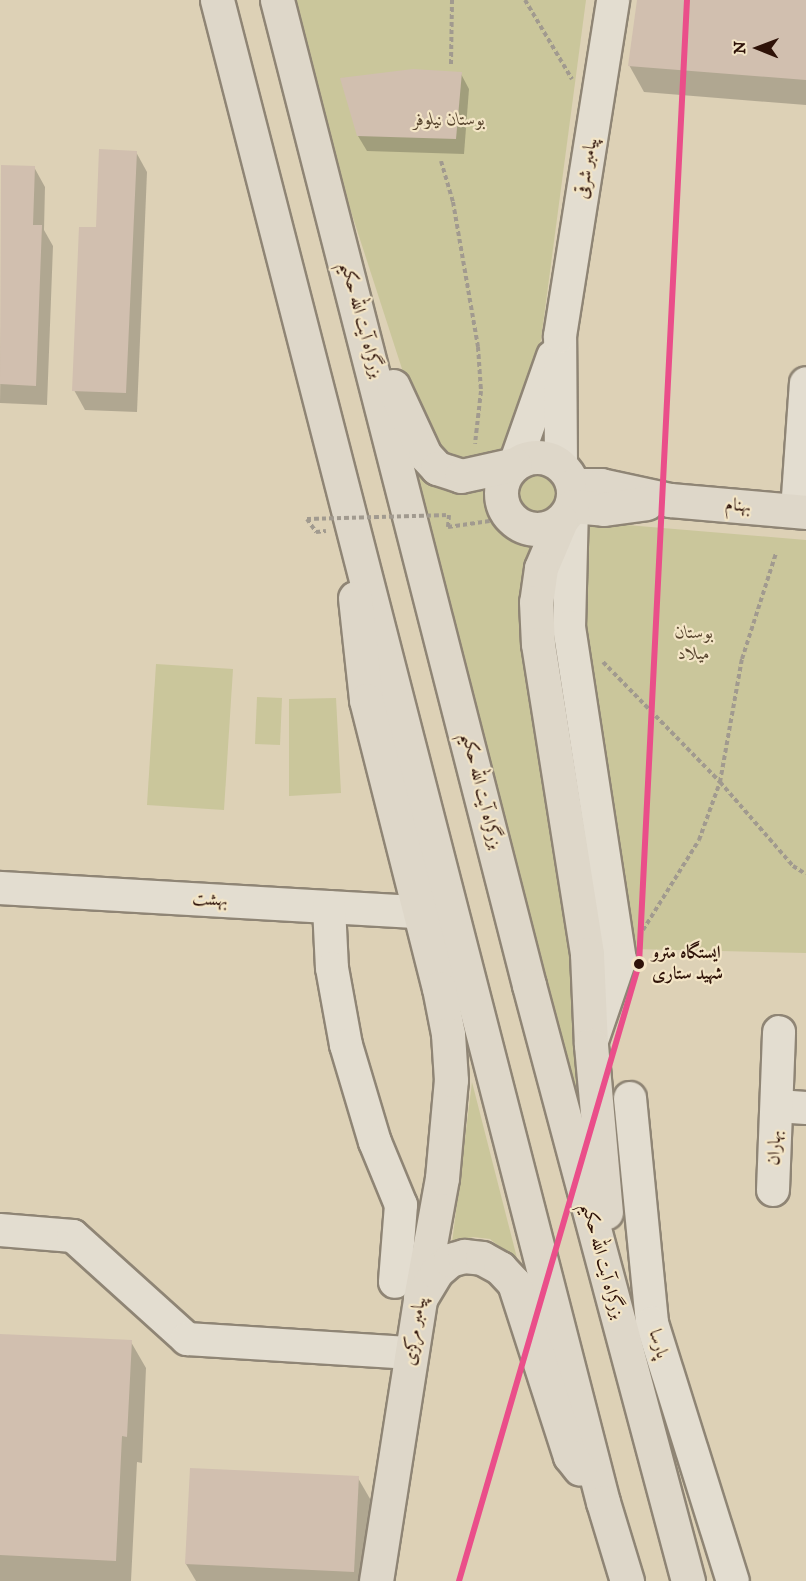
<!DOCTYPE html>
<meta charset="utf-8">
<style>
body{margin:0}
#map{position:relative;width:806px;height:1581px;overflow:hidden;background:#ddd1b6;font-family:"IM FELL DW Pica",Amiri,serif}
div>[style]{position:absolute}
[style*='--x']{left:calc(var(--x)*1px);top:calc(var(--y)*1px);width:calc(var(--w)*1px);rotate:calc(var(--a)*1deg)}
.green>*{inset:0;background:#cac69b}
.shadow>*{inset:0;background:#0003}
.building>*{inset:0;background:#d1bfaf}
.path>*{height:4px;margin-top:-2px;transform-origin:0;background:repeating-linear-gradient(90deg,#a19a8f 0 4.5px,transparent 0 7.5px)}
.roads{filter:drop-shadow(2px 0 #8f8575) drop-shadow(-2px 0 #8f8575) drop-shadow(0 2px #8f8575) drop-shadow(0 -2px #8f8575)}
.minor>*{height:32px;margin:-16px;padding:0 16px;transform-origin:16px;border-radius:16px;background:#e3ddd0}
.major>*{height:33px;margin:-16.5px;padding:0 16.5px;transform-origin:16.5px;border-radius:16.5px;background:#ded7c9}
.major>.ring{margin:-16.5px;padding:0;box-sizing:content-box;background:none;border:33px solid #ded7c9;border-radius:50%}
.highway>*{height:33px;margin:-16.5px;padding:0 16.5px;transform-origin:16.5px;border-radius:16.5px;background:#ded7c9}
.path-bridge>*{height:4px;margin-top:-2px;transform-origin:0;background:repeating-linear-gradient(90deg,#a19a8f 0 4.5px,transparent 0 7.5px)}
.metro-1>*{height:6px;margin:-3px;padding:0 3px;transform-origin:3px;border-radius:3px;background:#ea4e8a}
.dots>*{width:16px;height:16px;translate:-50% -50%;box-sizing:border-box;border:3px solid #f3e5c6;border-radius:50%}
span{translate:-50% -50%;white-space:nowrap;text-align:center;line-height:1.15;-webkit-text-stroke:4.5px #f3e5c6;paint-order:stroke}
.park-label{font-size:18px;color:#58452e;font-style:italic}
.street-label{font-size:18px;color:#2e1208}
.stop-label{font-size:18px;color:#2e1208;font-weight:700}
.left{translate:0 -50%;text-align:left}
.north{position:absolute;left:728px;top:18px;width:60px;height:60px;-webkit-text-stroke:4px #f3e5c6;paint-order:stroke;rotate:271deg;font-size:16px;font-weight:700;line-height:24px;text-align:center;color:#2e1208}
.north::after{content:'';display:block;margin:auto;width:21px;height:27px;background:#2e1208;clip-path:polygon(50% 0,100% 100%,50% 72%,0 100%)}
</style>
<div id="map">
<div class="green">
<div style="clip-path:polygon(291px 0,586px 0,538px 362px,511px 443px,494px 460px,439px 460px,404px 375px,320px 116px)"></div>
<div style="clip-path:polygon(409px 455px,496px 475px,492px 491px,495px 508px,503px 520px,522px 537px,547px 539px,528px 566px,520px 588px,518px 611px,573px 960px,595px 1179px)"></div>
<div style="clip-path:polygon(540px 462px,549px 463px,568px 482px,550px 522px,541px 524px,523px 520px,510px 506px,508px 498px,510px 480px,531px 463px)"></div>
<div style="clip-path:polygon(591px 522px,806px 540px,806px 953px,631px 949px,585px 683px,579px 562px)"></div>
<div style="clip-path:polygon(156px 664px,233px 669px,224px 810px,147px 805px)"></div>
<div style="clip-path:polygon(257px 697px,282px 698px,280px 745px,255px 744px)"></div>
<div style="clip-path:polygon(336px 698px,341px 793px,289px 796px,289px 699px)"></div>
<div style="clip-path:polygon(472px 1082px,518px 1262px,490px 1239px,473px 1237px,452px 1243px)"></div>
</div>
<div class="shadow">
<div style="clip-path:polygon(638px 0,806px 0,806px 105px,644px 92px,629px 65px)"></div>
<div style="clip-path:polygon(461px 74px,469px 89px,464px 154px,367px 151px,358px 136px)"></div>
<div style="clip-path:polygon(136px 152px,147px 172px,137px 412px,85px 410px,74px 390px,97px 229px)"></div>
<div style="clip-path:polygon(3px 166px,34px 167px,45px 187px,44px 230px,53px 246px,47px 405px,0 403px)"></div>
<div style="clip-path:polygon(0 1335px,131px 1342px,146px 1368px,142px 1463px,137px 1462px,131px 1581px,0 1581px)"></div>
<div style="clip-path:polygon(358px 1478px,373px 1504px,369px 1581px,196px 1581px,186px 1564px)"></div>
</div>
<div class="building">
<div style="clip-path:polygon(637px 0,806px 0,806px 80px,628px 66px)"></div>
<div style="clip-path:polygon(413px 69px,462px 72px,456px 139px,357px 136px,340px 78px)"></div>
<div style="clip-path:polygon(99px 149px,137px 151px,126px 393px,72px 391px,79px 227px,96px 227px)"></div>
<div style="clip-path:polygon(1px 165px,35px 166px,33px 225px,42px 225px,36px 386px,0 384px)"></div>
<div style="clip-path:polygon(0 1334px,132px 1340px,127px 1437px,122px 1436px,116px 1561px,0 1555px)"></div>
<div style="clip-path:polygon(190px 1468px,359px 1476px,354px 1572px,185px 1564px)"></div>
</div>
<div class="path">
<div style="--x:525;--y:0;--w:92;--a:59.3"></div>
<div style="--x:451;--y:64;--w:64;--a:-89.1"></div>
<div style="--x:441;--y:161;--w:43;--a:73.7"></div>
<div style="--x:453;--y:202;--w:147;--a:80.2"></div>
<div style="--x:478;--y:347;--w:44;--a:86.1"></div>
<div style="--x:481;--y:391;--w:53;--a:96.5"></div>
<div style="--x:449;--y:515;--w:12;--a:95"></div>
<div style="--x:448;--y:527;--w:42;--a:-8.1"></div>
<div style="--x:307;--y:519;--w:16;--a:55"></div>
<div style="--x:316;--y:532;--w:10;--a:-6"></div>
<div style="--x:603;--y:662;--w:168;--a:45.7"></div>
<div style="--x:720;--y:782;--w:111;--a:49"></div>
<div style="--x:793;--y:866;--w:15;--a:32"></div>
<div style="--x:643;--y:930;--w:106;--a:-58.1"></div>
<div style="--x:699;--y:840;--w:62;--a:-70.1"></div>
<div style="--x:720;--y:782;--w:125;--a:-79.9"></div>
<div style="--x:742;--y:659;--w:111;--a:-72.2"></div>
</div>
<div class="roads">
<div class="minor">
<div style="--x:515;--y:464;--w:114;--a:-70.6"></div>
<div style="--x:561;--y:465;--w:129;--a:-90.4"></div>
<div style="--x:560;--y:336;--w:340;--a:-81"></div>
<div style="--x:572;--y:506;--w:121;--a:91.4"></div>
<div style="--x:569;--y:627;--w:336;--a:81.3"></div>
<div style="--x:620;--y:959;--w:87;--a:108.9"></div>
<div style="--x:797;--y:511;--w:128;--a:-86"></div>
<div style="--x:0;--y:888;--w:421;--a:3.3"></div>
<div style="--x:329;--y:907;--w:61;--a:87.2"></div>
<div style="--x:332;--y:968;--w:78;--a:79.7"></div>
<div style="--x:346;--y:1045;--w:101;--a:73.4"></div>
<div style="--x:375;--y:1142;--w:68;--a:67.6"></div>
<div style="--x:401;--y:1205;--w:77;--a:94.5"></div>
<div style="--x:630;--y:1098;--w:226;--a:84.4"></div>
<div style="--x:652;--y:1323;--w:270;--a:72.6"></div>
<div style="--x:777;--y:1106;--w:29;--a:4"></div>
<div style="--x:773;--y:1190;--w:158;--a:-87.8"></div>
<div style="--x:0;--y:1230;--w:73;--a:4.7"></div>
<div style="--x:73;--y:1236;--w:154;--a:42.1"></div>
<div style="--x:187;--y:1339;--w:225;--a:3.6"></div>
</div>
<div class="major">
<div class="ring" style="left:501px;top:457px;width:39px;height:39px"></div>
<div style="--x:573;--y:485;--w:28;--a:0"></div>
<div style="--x:601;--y:485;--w:71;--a:12.3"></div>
<div style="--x:670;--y:500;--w:137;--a:5"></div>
<div style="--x:572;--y:506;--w:32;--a:5"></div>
<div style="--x:604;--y:509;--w:43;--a:-7.9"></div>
<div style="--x:376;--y:1581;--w:285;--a:-81.1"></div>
<div style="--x:420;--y:1299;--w:123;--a:-79.7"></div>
<div style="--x:442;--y:1178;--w:98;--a:-84.8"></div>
</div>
<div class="highway">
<div style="--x:217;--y:0;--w:1551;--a:75.59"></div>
<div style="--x:603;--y:1502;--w:83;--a:73.1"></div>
<div style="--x:277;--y:0;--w:1017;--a:75.65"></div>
<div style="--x:529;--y:985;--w:617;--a:75.06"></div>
<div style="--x:393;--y:386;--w:76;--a:65.1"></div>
<div style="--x:425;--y:455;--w:18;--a:47"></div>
<div style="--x:437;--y:468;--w:25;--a:18"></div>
<div style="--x:461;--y:476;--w:55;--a:-12.5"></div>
<div style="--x:561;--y:521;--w:51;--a:113.1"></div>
<div style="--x:541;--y:568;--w:34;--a:98"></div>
<div style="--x:536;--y:602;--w:42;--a:87.3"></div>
<div style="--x:538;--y:644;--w:314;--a:81"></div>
<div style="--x:587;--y:954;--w:91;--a:87.5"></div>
<div style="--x:591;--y:1045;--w:168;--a:84.9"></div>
<div style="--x:355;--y:598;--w:103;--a:83.8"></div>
<div style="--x:366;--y:700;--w:297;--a:75.8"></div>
<div style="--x:439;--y:988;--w:47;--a:78.9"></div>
<div style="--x:448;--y:1034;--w:46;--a:86.3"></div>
<div style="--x:420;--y:1299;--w:31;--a:-59"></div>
<div style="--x:436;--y:1272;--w:18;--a:-41"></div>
<div style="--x:450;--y:1260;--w:15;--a:-16"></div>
<div style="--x:464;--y:1256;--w:18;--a:6"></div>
<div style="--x:482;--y:1258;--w:21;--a:29"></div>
<div style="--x:500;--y:1268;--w:21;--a:47"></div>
<div style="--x:514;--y:1283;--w:182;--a:72.1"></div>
<div style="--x:570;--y:1456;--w:16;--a:52"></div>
</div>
</div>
<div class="path-bridge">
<div style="--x:307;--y:519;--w:142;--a:-1.6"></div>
</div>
<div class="metro-1">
<div style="--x:459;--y:1581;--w:643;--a:-73.74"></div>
<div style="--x:639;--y:964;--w:965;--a:-87.15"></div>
</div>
<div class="dots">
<div style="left:639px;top:964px;background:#2e1208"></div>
</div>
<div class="park-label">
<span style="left:449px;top:120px">بوستان نیلوفر</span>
<span style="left:694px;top:644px">بوستان<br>میلاد</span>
</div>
<div class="street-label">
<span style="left:587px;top:168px;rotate:-81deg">پیامبر شرقی</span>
<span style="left:361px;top:320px;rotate:75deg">بزرگراه آیت الله حکیم</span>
<span style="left:738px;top:506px;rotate:5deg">بهنام</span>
<span style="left:481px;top:791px;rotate:76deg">بزرگراه آیت الله حکیم</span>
<span style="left:210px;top:900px;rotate:3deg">بهشت</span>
<span style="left:775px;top:1148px;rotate:-88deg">بهاران</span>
<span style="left:602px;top:1261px;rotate:75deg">بزرگراه آیت الله حکیم</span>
<span style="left:415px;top:1331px;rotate:-81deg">پیامبر مرکزی</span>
<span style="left:658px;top:1344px;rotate:73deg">پارسا</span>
</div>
<div class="stop-label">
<span class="left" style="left:652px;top:964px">ایستگاه مترو<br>شهید ستاری</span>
</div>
<div class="north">N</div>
</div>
